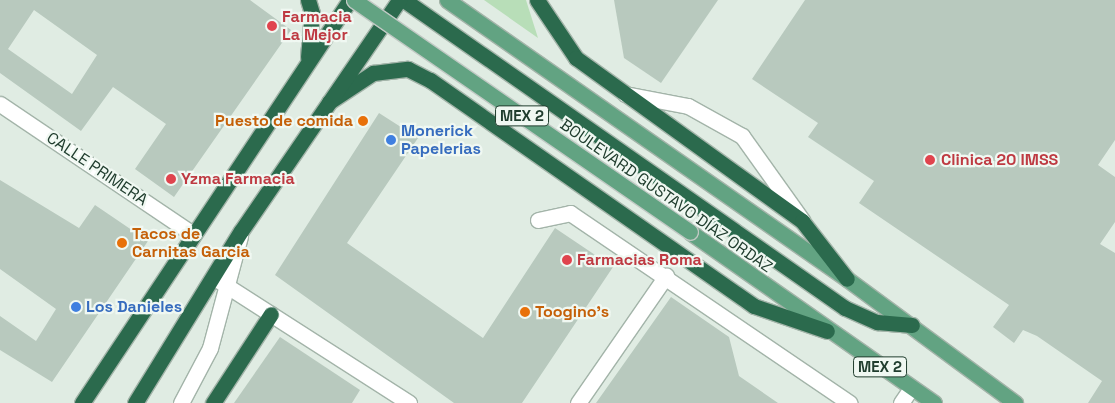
<!DOCTYPE html>
<meta charset="utf-8">
<style>
body{margin:0}
#map{position:relative;width:1115px;height:403px;overflow:hidden;background:#e0ece3;font-family:"Space Grotesk",sans-serif}
div>[style]{position:absolute}
[style*='--x']{left:calc(var(--x)*1px);top:calc(var(--y)*1px);width:calc(var(--w)*1px);rotate:calc(var(--a)*1deg)}
.green>*{inset:0;background:#b8deb8}
.building>*{inset:0;background:#b8c9be}
.roads{filter:drop-shadow(1px 0 #a3b4a9) drop-shadow(-1px 0 #a3b4a9) drop-shadow(0 1px #a3b4a9) drop-shadow(0 -1px #a3b4a9)}
.minor>*{height:15px;margin:-7.5px;padding:0 7.5px;transform-origin:7.5px;border-radius:7.5px;background:#fff}
.major>*{height:15px;margin:-7.5px;padding:0 7.5px;transform-origin:7.5px;border-radius:7.5px;background:#62a382}
.highway>*{height:15px;margin:-7.5px;padding:0 7.5px;transform-origin:7.5px;border-radius:7.5px;background:#2b6a4d}
.bridges{filter:drop-shadow(1px 0 #c1c9c4) drop-shadow(-1px 0 #c1c9c4) drop-shadow(0 1px #c1c9c4) drop-shadow(0 -1px #c1c9c4)}
.major-bridge>*{height:15px;margin:-7.5px;padding:0 7.5px;transform-origin:7.5px;border-radius:7.5px;background:#62a382}
.dots>*{width:14px;height:14px;translate:-50% -50%;box-sizing:border-box;border:2px solid #f0f8f2;border-radius:50%}
span{translate:-50% -50%;white-space:nowrap;text-align:center;line-height:1.15;-webkit-text-stroke:4.5px #f0f8f2;paint-order:stroke}
.shield-label span{padding:1px 4px;background:#f0f8f2;border:1px solid;border-radius:4px;-webkit-text-stroke-width:0}
.shield-label{font-size:15px;color:#203d2e;font-weight:700}
.health-label{font-size:16px;color:#be3a42;font-weight:700}
.left{translate:0 -50%;text-align:left}
.food-label{font-size:16px;color:#c56008;font-weight:700}
.right{translate:-100% -50%;text-align:right}
.shop-label{font-size:16px;color:#366cbe;font-weight:700}
.street-label{font-size:16px;color:#203d2e}
</style>
<div id="map">
<div class="green">
<div style="clip-path:polygon(484px 0,526px 0,538px 38px)"></div>
</div>
<div class="building">
<div style="clip-path:polygon(evenodd,0 0,250px 0,291px 30px,174px 197px,135px 169px,166px 124px,113px 87px,81px 131px,0 73px,0 0,34px 10px,97px 55px,72px 94px,8px 49px,34px 10px)"></div>
<div style="clip-path:polygon(614px 0,718px 0,661px 83px,624px 58px)"></div>
<div style="clip-path:polygon(805px 0,1115px 0,1115px 140px,1098px 165px,1115px 177px,1115px 222px,1100px 244px,1115px 253px,1115px 403px,1088px 403px,1102px 381px,1037px 336px,1023px 330px,1014px 343px,993px 327px,1009px 305px,859px 203px,874px 181px,808px 137px,818px 123px,752px 79px)"></div>
<div style="clip-path:polygon(379px 113px,418px 138px,347px 243px,483px 338px,555px 228px,613px 267px,522px 403px,454px 403px,275px 275px)"></div>
<div style="clip-path:polygon(0 180px,79px 228px,95px 205px,148px 241px,52px 382px,0 350px,0 316px,36px 341px,56px 309px,0 269px)"></div>
<div style="clip-path:polygon(671px 297px,729px 337px,739px 376px,778px 403px,596px 403px)"></div>
<div style="clip-path:polygon(280px 337px,360px 390px,352px 403px,234px 403px)"></div>
</div>
<div class="roads">
<div class="minor">
<div style="--x:625;--y:94;--w:64;--a:10.8"></div>
<div style="--x:688;--y:106;--w:62;--a:29.1"></div>
<div style="--x:742;--y:136;--w:103;--a:54.5"></div>
<div style="--x:0;--y:104;--w:233;--a:34"></div>
<div style="--x:538;--y:220;--w:33;--a:-12"></div>
<div style="--x:570;--y:213;--w:338;--a:34.2"></div>
<div style="--x:213;--y:277;--w:233;--a:32.7"></div>
<div style="--x:181;--y:403;--w:62;--a:-62.2"></div>
<div style="--x:210;--y:348;--w:116;--a:-75"></div>
<div style="--x:578;--y:403;--w:155;--a:-55.3"></div>
<div style="--x:901;--y:403;--w:18;--a:-56"></div>
</div>
<div class="major">
<div style="--x:447;--y:0;--w:488;--a:34.9"></div>
<div style="--x:847;--y:279;--w:209;--a:36.4"></div>
<div style="--x:690;--y:232;--w:298;--a:35"></div>
</div>
<div class="highway">
<div style="--x:308;--y:0;--w:14;--a:73"></div>
<div style="--x:312;--y:13;--w:44;--a:95.2"></div>
<div style="--x:404;--y:0;--w:538;--a:34.93"></div>
<div style="--x:845;--y:308;--w:35;--a:24"></div>
<div style="--x:877;--y:322;--w:35;--a:5"></div>
<div style="--x:537;--y:0;--w:70;--a:56.1"></div>
<div style="--x:576;--y:58;--w:279;--a:35.8"></div>
<div style="--x:802;--y:221;--w:73;--a:52.2"></div>
<div style="--x:329;--y:102;--w:53;--a:-33.4"></div>
<div style="--x:373;--y:73;--w:35;--a:-7"></div>
<div style="--x:408;--y:69;--w:25;--a:27"></div>
<div style="--x:430;--y:80;--w:395;--a:34.9"></div>
<div style="--x:754;--y:306;--w:77;--a:18.9"></div>
<div style="--x:82;--y:403;--w:484;--a:-56.4"></div>
<div style="--x:135;--y:403;--w:202;--a:-58.4"></div>
<div style="--x:241;--y:231;--w:280;--a:-55.6"></div>
<div style="--x:213;--y:403;--w:106;--a:-56.9"></div>
</div>
</div>
<div class="bridges">
<div class="major-bridge">
<div style="--x:354;--y:0;--w:408;--a:34.6"></div>
</div>
</div>
<div class="dots">
<div style="left:272px;top:26px;background:#e0444e"></div>
<div style="left:363px;top:121px;background:#e8710a"></div>
<div style="left:391px;top:140px;background:#3f7fe0"></div>
<div style="left:930px;top:160px;background:#e0444e"></div>
<div style="left:171px;top:179px;background:#e0444e"></div>
<div style="left:122px;top:243px;background:#e8710a"></div>
<div style="left:567px;top:260px;background:#e0444e"></div>
<div style="left:76px;top:307px;background:#3f7fe0"></div>
<div style="left:525px;top:312px;background:#e8710a"></div>
</div>
<div class="shield-label">
<span style="left:522px;top:116px">MEX 2</span>
<span style="left:880px;top:367px">MEX 2</span>
</div>
<div class="health-label">
<span class="left" style="left:282px;top:26px">Farmacia<br>La Mejor</span>
<span class="left" style="left:941px;top:160px">Clinica 20 IMSS</span>
<span class="left" style="left:181px;top:179px">Yzma Farmacia</span>
<span class="left" style="left:577px;top:260px">Farmacias Roma</span>
</div>
<div class="food-label">
<span class="right" style="left:353px;top:121px">Puesto de comida</span>
<span class="left" style="left:132px;top:243px">Tacos de<br>Carnitas Garcia</span>
<span class="left" style="left:535px;top:312px">Toogino's</span>
</div>
<div class="shop-label">
<span class="left" style="left:401px;top:140px">Monerick<br>Papelerias</span>
<span class="left" style="left:86px;top:307px">Los Danieles</span>
</div>
<div class="street-label">
<span style="left:97px;top:169px;rotate:34deg">CALLE PRIMERA</span>
<span style="left:666px;top:196px;rotate:35deg">BOULEVARD GUSTAVO DÍAZ ORDAZ</span>
</div>
</div>
